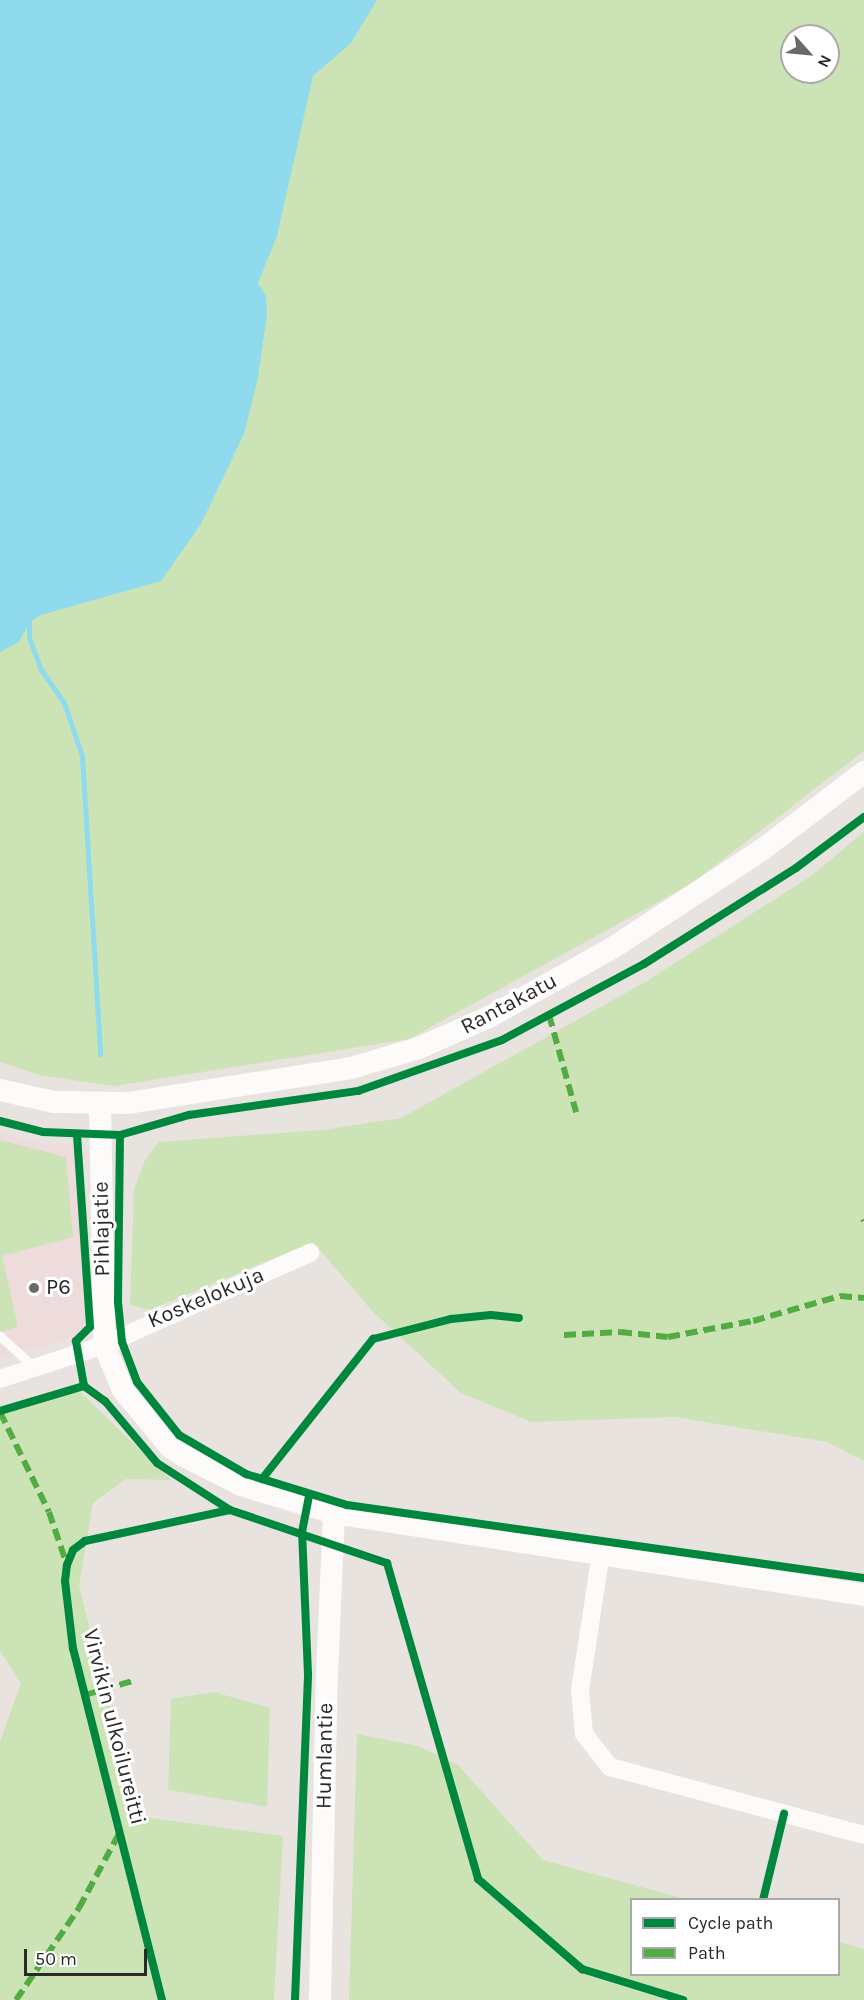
<!DOCTYPE html>
<style>
body{margin:0}
#map{position:relative;width:864px;height:2000px;overflow:hidden;background:#e8e3de;font-family:Karla,sans-serif}
div>[style]{position:absolute}
[style*='--x']{left:calc(var(--x)*1px);top:calc(var(--y)*1px);width:calc(var(--w)*1px);rotate:calc(var(--a)*1deg)}
.medical>*{inset:0;background:#eedcdc}
.green>*{inset:0;background:#cce4b5}
.water>*{inset:0;background:#8fdbed}
.stream>*{height:5px;margin:-2.5px;padding:0 2.5px;transform-origin:2.5px;border-radius:2.5px;background:#8fdbed}
.service>*{height:9px;margin:-4.5px;padding:0 4.5px;transform-origin:4.5px;border-radius:4.5px;background:#fcfbfa}
.minor>*{height:18px;margin:-9px;padding:0 9px;transform-origin:9px;border-radius:9px;background:#fcfbfa}
.tertiary>*{height:22px;margin:-11px;padding:0 11px;transform-origin:11px;border-radius:11px;background:#fcfbfa}
.quiet>*{height:6px;margin-top:-3px;transform-origin:0;background:repeating-linear-gradient(90deg,#53ab44 0 12px,transparent 0 18px)}
.cycleway>*{height:8px;margin:-4px;padding:0 4px;transform-origin:4px;border-radius:4px;background:#00873e}
.dots>*{width:16px;height:16px;translate:-50% -50%;box-sizing:border-box;border:3px solid #fff;border-radius:50%}
span{translate:-50% -50%;white-space:nowrap;text-align:center;line-height:1.15;-webkit-text-stroke:6px #fff;paint-order:stroke}
.street-label{font-size:22px;color:#292929}
.poi-label{font-size:22px;color:#292929}
.left{translate:0 -50%;text-align:left}
.legend{position:absolute;left:630px;top:1898px;width:210px;height:78px;box-sizing:border-box;background:#fff;border:2px solid #a9a9a9;margin:0;padding:8px 10px;list-style:none;font-size:18px;color:#292929}
.legend li{display:flex;align-items:center;gap:12px;height:30px}
.legend b{width:30px;border:2px solid #a9a9a9}
.north{position:absolute;left:780px;top:24px;width:60px;height:60px;box-sizing:border-box;background:#fff;border:2px solid #a9a9a9;border-radius:50%;rotate:117deg;font-size:16px;font-weight:700;line-height:24px;text-align:center;color:#292929}
.north::after{content:'';display:block;margin:auto;width:21px;height:27px;background:#6c6a68;clip-path:polygon(50% 0,100% 100%,50% 72%,0 100%)}
.scale{position:absolute;left:24px;top:1949px;width:123px;height:27px;box-sizing:border-box;border:3px solid #292929;border-top:0;padding-left:8px;font-size:18px;line-height:21px;white-space:nowrap;color:#292929;-webkit-text-stroke:4px #fff;paint-order:stroke}
</style>
<div id="map">
<div class="medical">
<div style="clip-path:polygon(0 1133px,44px 1144px,79px 1145px,85px 1333px,0 1359px)"></div>
</div>
<div class="green">
<div style="clip-path:polygon(evenodd,0 0,864px 0,864px 751px,691px 884px,409px 1039px,114px 1086px,39px 1075px,0 1062px,0 0,792px 36px,828px 36px,828px 72px,792px 72px,792px 36px)"></div>
<div style="clip-path:polygon(864px 832px,864px 1461px,827px 1442px,675px 1417px,531px 1422px,461px 1393px,372px 1311px,313px 1242px,150px 1310px,130px 1305px,134px 1189px,145px 1160px,159px 1142px,322px 1130px,401px 1118px,647px 981px,811px 876px)"></div>
<div style="clip-path:polygon(0 1140px,66px 1157px,73px 1237px,2px 1256px,18px 1327px,0 1332px)"></div>
<div style="clip-path:polygon(76px 1388px,171px 1480px,126px 1479px,93px 1503px,79px 1586px,137px 1816px,283px 1836px,274px 2000px,0 2000px,0 1742px,21px 1683px,0 1651px,0 1411px)"></div>
<div style="clip-path:polygon(214px 1692px,270px 1708px,267px 1807px,168px 1790px,171px 1699px)"></div>
<div style="clip-path:polygon(357px 1734px,418px 1746px,458px 1765px,543px 1860px,685px 1899px,632px 1900px,632px 1974px,838px 1974px,839px 1942px,864px 1949px,864px 2000px,349px 2000px)"></div>
</div>
<div class="water">
<div style="clip-path:polygon(0 0,377px 0,351px 43px,313px 76px,277px 236px,258px 283px,266px 296px,267px 314px,258px 378px,244px 434px,201px 524px,161px 581px,41px 615px,29px 623px,19px 642px,0 652px)"></div>
</div>
<div class="stream">
<div style="--x:29;--y:623;--w:14;--a:90"></div>
<div style="--x:29;--y:637;--w:33;--a:70"></div>
<div style="--x:40;--y:668;--w:42;--a:55.6"></div>
<div style="--x:64;--y:703;--w:56;--a:71.2"></div>
<div style="--x:82;--y:756;--w:299;--a:86.5"></div>
</div>
<div class="service">
<div style="--x:0;--y:1336;--w:47;--a:42.4"></div>
</div>
<div class="minor">
<div style="--x:0;--y:1379;--w:109;--a:-18.1"></div>
<div style="--x:104;--y:1345;--w:226;--a:-24.1"></div>
<div style="--x:601;--y:1553;--w:139;--a:98.7"></div>
<div style="--x:580;--y:1690;--w:44;--a:84.8"></div>
<div style="--x:584;--y:1734;--w:42;--a:51.8"></div>
<div style="--x:610;--y:1767;--w:263;--a:15"></div>
</div>
<div class="tertiary">
<div style="--x:0;--y:1090;--w:55;--a:12.5"></div>
<div style="--x:54;--y:1102;--w:74;--a:0.8"></div>
<div style="--x:128;--y:1103;--w:226;--a:-8.9"></div>
<div style="--x:351;--y:1068;--w:71;--a:-16.4"></div>
<div style="--x:419;--y:1048;--w:77;--a:-23.9"></div>
<div style="--x:489;--y:1017;--w:143;--a:-29.2"></div>
<div style="--x:614;--y:947;--w:178;--a:-33.3"></div>
<div style="--x:763;--y:849;--w:127;--a:-37.3"></div>
<div style="--x:100;--y:1104;--w:241;--a:89"></div>
<div style="--x:104;--y:1345;--w:49;--a:67.1"></div>
<div style="--x:123;--y:1390;--w:74;--a:50.5"></div>
<div style="--x:170;--y:1447;--w:17;--a:33"></div>
<div style="--x:184;--y:1456;--w:64;--a:27"></div>
<div style="--x:241;--y:1485;--w:97;--a:16.8"></div>
<div style="--x:334;--y:1513;--w:536;--a:8.79"></div>
<div style="--x:320;--y:2000;--w:326;--a:-88.8"></div>
<div style="--x:327;--y:1674;--w:161;--a:-87.5"></div>
</div>
<div class="quiet">
<div style="--x:549;--y:1015;--w:101;--a:74.4"></div>
<div style="--x:863;--y:1219;--w:2;--a:63"></div>
<div style="--x:564;--y:1335;--w:56;--a:-3.1"></div>
<div style="--x:620;--y:1332;--w:48;--a:5.9"></div>
<div style="--x:668;--y:1337;--w:86;--a:-10.7"></div>
<div style="--x:753;--y:1321;--w:91;--a:-16"></div>
<div style="--x:840;--y:1296;--w:24;--a:5"></div>
<div style="--x:0;--y:1412;--w:111;--a:63.9"></div>
<div style="--x:49;--y:1512;--w:56;--a:71.2"></div>
<div style="--x:85;--y:1695;--w:49;--a:-16.6"></div>
<div style="--x:16;--y:2000;--w:112;--a:-55.6"></div>
<div style="--x:79;--y:1908;--w:86;--a:-61.7"></div>
</div>
<div class="cycleway">
<div style="--x:0;--y:1121;--w:44;--a:14.3"></div>
<div style="--x:43;--y:1132;--w:77;--a:2.2"></div>
<div style="--x:120;--y:1135;--w:72;--a:-16.2"></div>
<div style="--x:189;--y:1115;--w:171;--a:-8.1"></div>
<div style="--x:358;--y:1091;--w:153;--a:-19.5"></div>
<div style="--x:502;--y:1040;--w:161;--a:-28.2"></div>
<div style="--x:644;--y:964;--w:180;--a:-32.3"></div>
<div style="--x:796;--y:868;--w:85;--a:-36.9"></div>
<div style="--x:77;--y:1135;--w:192;--a:86.1"></div>
<div style="--x:90;--y:1327;--w:20;--a:135"></div>
<div style="--x:76;--y:1341;--w:46;--a:79.9"></div>
<div style="--x:120;--y:1135;--w:167;--a:90.7"></div>
<div style="--x:118;--y:1302;--w:40;--a:84.3"></div>
<div style="--x:122;--y:1342;--w:43;--a:69.4"></div>
<div style="--x:137;--y:1382;--w:68;--a:51.6"></div>
<div style="--x:179;--y:1435;--w:78;--a:30.2"></div>
<div style="--x:246;--y:1474;--w:106;--a:17.1"></div>
<div style="--x:347;--y:1505;--w:522;--a:8.04"></div>
<div style="--x:0;--y:1411;--w:88;--a:-16.6"></div>
<div style="--x:84;--y:1386;--w:26;--a:36"></div>
<div style="--x:105;--y:1401;--w:81;--a:50"></div>
<div style="--x:157;--y:1463;--w:87;--a:32.8"></div>
<div style="--x:230;--y:1510;--w:166;--a:18.7"></div>
<div style="--x:387;--y:1563;--w:329;--a:73.9"></div>
<div style="--x:478;--y:1879;--w:138;--a:40.9"></div>
<div style="--x:582;--y:1969;--w:106;--a:17.1"></div>
<div style="--x:262;--y:1479;--w:179;--a:-51.6"></div>
<div style="--x:373;--y:1339;--w:81;--a:-14.4"></div>
<div style="--x:451;--y:1319;--w:40;--a:-5.7"></div>
<div style="--x:491;--y:1315;--w:28;--a:6"></div>
<div style="--x:763;--y:1900;--w:89;--a:-76.3"></div>
<div style="--x:162;--y:2000;--w:362;--a:-104.2"></div>
<div style="--x:73;--y:1649;--w:68;--a:-96.7"></div>
<div style="--x:65;--y:1581;--w:16;--a:-83"></div>
<div style="--x:67;--y:1565;--w:16;--a:-68"></div>
<div style="--x:73;--y:1550;--w:15;--a:-37"></div>
<div style="--x:85;--y:1541;--w:148;--a:-12.1"></div>
<div style="--x:295;--y:2000;--w:326;--a:-87.7"></div>
<div style="--x:308;--y:1674;--w:142;--a:-92.4"></div>
<div style="--x:302;--y:1532;--w:38;--a:-79"></div>
</div>
<div class="dots">
<div style="left:34px;top:1288px;background:#6c6a68"></div>
</div>
<div class="street-label">
<span style="left:509px;top:1004px;rotate:-28deg">Rantakatu</span>
<span style="left:102px;top:1229px;rotate:-91deg">Pihlajatie</span>
<span style="left:206px;top:1298px;rotate:-23deg">Koskelokuja</span>
<span style="left:114px;top:1727px;rotate:76deg">Virvikin ulkoilureitti</span>
<span style="left:325px;top:1756px;rotate:-89deg">Humlantie</span>
</div>
<div class="poi-label">
<span class="left" style="left:46px;top:1288px">P6</span>
</div>
<ul class="legend">
<li><b style="height:8px;background:#00873e"></b>Cycle path</li>
<li><b style="height:8px;background:#53ab44"></b>Path</li>
</ul>
<div class="north">N</div>
<div class="scale">50 m</div>
</div>
